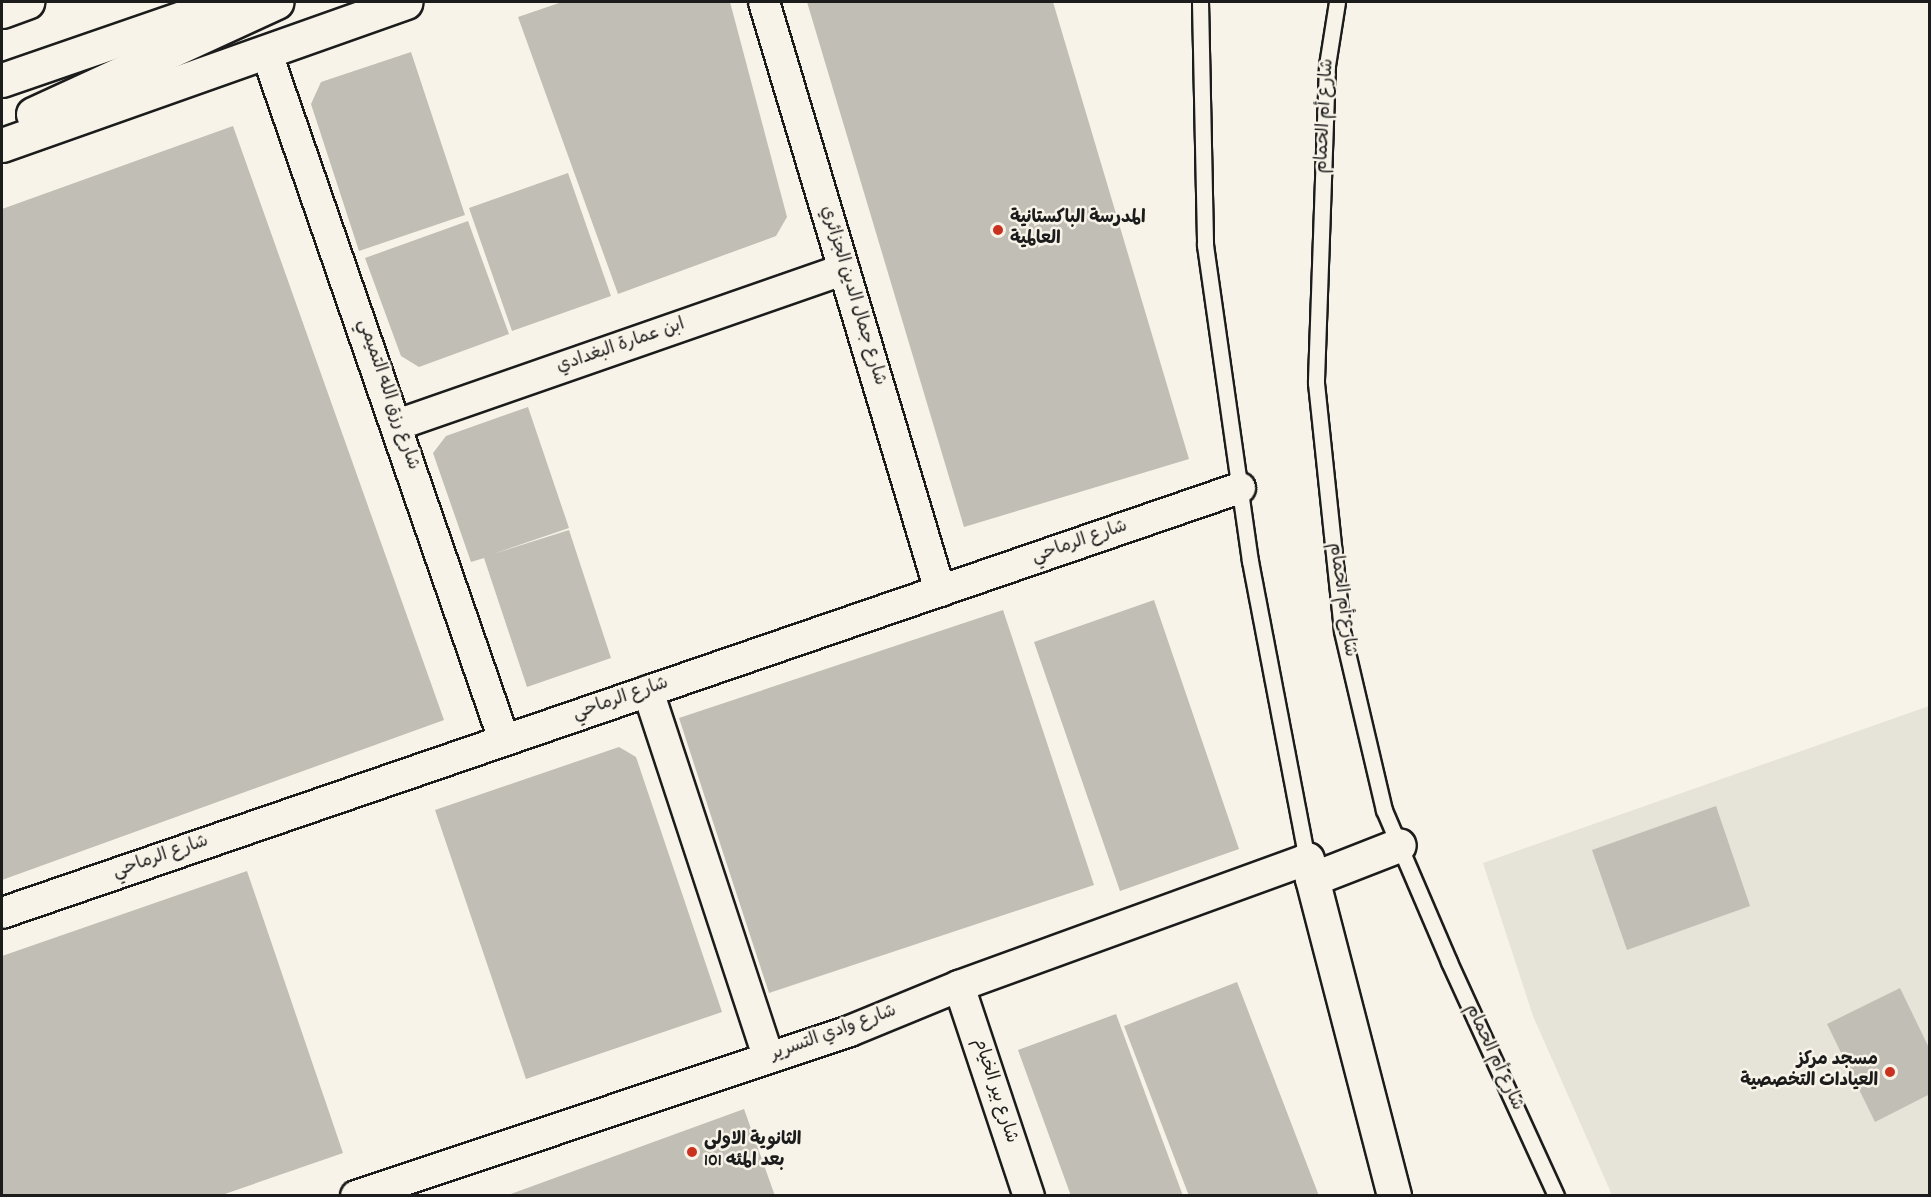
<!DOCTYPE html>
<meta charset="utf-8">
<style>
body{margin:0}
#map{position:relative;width:1931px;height:1197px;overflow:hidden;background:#f7f3e8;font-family:Dekko,"Playpen Sans Arabic",sans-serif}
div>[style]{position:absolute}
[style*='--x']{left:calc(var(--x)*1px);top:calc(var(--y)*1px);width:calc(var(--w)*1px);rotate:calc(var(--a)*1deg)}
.built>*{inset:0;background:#e6e3d9}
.building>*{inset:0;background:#c0beb5}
.roads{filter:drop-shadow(2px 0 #1c1c1c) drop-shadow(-2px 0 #1c1c1c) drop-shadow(0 2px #1c1c1c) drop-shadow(0 -2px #1c1c1c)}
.service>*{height:15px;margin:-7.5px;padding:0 7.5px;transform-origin:7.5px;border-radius:7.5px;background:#f7f3e8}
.minor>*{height:30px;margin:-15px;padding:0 15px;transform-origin:15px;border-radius:15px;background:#f7f3e8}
.tertiary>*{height:33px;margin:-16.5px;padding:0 16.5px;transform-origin:16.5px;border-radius:16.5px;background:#f7f3e8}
.secondary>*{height:33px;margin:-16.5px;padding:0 16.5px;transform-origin:16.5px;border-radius:16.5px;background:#f7f3e8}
.primary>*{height:33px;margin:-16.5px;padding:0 16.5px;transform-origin:16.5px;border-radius:16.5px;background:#f7f3e8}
.dots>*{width:16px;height:16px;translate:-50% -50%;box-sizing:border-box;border:3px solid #f7f3e8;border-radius:50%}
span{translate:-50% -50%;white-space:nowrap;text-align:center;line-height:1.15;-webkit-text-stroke:5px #f7f3e8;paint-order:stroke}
.street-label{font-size:18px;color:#1c1c1c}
.poi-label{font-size:18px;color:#1c1c1c;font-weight:700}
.left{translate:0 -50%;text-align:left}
.right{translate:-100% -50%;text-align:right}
.frame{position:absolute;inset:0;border:3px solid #1c1c1c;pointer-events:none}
</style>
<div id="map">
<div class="built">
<div style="clip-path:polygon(1929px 706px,1929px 1195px,1612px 1195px,1533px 1016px,1483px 863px)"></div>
</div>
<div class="building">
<div style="clip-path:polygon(562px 2px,730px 2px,787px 217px,776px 236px,618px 294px,518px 17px)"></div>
<div style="clip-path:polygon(807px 2px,1053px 2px,1189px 459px,964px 527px)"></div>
<div style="clip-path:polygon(411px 52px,465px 215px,359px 251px,311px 104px,321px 82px)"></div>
<div style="clip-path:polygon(233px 126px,444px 720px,2px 880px,2px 209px)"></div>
<div style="clip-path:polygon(568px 173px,611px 296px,512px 331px,469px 208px)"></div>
<div style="clip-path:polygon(468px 221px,509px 334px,419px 367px,401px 356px,365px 258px)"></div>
<div style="clip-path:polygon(528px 407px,569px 528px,493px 554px,569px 530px,611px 658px,527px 687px,484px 558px,471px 562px,433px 453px,446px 436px)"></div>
<div style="clip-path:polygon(1154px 600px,1239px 849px,1120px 891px,1034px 642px)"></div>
<div style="clip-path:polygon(1003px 610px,1094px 885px,769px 993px,679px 718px)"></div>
<div style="clip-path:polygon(619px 747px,636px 757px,722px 1012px,526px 1079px,435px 810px)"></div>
<div style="clip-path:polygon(1716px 806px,1750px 906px,1627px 950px,1592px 850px)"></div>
<div style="clip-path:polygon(247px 871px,343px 1153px,219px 1196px,2px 1196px,2px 956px)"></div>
<div style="clip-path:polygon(1237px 982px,1319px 1196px,1189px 1196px,1124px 1026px)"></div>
<div style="clip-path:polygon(1900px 988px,1930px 1050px,1930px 1094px,1875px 1122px,1827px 1024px)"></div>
<div style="clip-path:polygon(1116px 1014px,1183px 1196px,1071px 1196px,1018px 1050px)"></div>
<div style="clip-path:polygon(744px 1109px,775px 1196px,508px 1196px,508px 1195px)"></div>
</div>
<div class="roads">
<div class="service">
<div style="--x:1200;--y:2;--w:243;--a:88.8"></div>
<div style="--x:1205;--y:245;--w:319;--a:81.9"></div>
<div style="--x:1250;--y:561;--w:303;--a:79.2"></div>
<div style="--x:1337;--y:2;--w:64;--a:99"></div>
<div style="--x:1327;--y:65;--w:318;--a:92"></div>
<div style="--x:1316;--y:383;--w:249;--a:84"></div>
<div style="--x:1342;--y:631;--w:184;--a:76.8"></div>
<div style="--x:1384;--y:810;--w:165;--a:66.8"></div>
<div style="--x:1449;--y:962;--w:257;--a:65.4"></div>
</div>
<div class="minor">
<div style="--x:764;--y:2;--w:615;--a:73.36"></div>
<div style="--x:266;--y:51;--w:729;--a:70.94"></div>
<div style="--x:397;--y:425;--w:473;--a:-19.2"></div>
<div style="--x:648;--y:691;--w:385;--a:71.8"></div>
<div style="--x:2;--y:913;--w:1309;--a:-18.95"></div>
<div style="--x:959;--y:986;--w:221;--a:71.6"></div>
<div style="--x:356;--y:1196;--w:521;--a:-18.47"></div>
<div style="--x:850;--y:1031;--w:118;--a:-22.4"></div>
<div style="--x:959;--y:986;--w:370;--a:-20"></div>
</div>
<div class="tertiary">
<div style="--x:33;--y:114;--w:268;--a:-24.7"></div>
<div style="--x:2;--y:145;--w:428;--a:-19.5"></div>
</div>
<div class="secondary">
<div style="--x:1307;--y:859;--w:348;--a:75.5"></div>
<div style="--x:1312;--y:879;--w:93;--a:-21.3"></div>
</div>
<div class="primary">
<div style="--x:2;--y:11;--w:27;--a:-20"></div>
<div style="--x:2;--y:80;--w:239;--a:-19"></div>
</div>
</div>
<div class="dots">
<div style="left:998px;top:230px;background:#c8321e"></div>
<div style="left:1890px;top:1072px;background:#c8321e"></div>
<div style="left:692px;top:1152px;background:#c8321e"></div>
</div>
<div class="street-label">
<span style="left:1326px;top:116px;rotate:-87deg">شارع أم الحمام</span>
<span style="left:852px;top:296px;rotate:73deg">شارع جمال الدين الجزائري</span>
<span style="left:621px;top:347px;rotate:-19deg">ابن عمارة البغدادي</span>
<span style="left:387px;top:395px;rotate:71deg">شارع رزق الله التميمي</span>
<span style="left:1080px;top:543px;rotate:-19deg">شارع الرماحي</span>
<span style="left:1341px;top:600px;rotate:82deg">شارع أم الحمام</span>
<span style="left:621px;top:700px;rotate:-19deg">شارع الرماحي</span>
<span style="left:161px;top:858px;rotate:-19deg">شارع الرماحي</span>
<span style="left:834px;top:1034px;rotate:-20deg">شارع وادي التسرير</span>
<span style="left:1493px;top:1058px;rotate:65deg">شارع أم الحمام</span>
<span style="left:994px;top:1091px;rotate:72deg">شارع بير الخيام</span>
</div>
<div class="poi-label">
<span class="left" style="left:1010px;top:230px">المدرسة الباكستانية<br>العالمية</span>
<span class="right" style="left:1878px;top:1072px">مسجد مركز<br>العيادات التخصصية</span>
<span class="left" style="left:704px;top:1152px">الثانوية الاولى<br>بعد المئه 101</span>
</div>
<div class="frame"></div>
</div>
